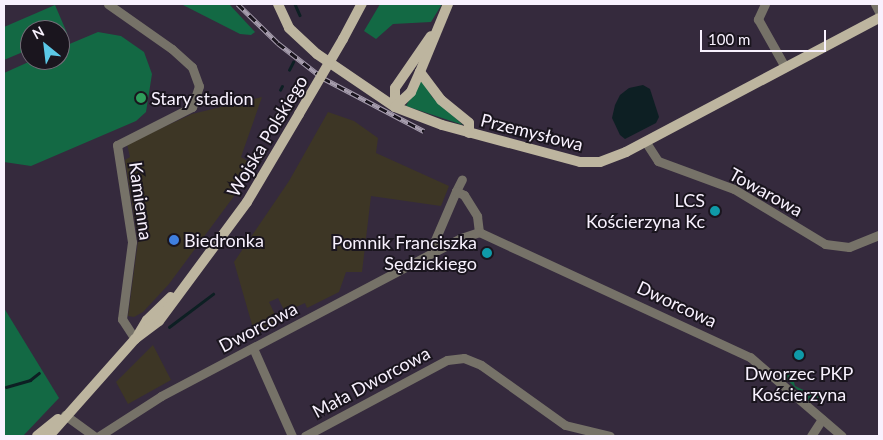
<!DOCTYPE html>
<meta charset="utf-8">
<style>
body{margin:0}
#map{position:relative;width:883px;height:440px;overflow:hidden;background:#352a3d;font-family:Lato,sans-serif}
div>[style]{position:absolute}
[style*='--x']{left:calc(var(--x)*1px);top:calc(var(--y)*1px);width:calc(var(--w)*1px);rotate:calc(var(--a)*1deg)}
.commercial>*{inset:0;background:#3d3625}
.green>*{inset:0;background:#136944}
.water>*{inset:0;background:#0d1f23}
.stream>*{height:2.5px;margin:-1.25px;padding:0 1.25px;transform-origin:1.25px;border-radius:1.25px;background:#0d1f23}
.minor>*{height:9px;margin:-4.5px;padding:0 4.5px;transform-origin:4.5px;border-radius:4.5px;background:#767268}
.major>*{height:10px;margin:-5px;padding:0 5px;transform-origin:5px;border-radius:5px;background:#bdb59f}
.rail>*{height:4.5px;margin-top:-2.25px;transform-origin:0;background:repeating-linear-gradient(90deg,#1a151e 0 8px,#a69dad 0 16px);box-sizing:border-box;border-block:1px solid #a69dad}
.major-bridge>*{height:10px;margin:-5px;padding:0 5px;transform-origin:5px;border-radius:5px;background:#bdb59f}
.dots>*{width:14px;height:14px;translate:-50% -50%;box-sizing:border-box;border:2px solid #1a151e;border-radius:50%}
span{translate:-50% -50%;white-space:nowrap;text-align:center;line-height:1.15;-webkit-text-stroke:4px #1a151e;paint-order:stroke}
.poi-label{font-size:18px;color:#f8f1fe}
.left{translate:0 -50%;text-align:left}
.right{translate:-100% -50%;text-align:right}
.street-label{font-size:18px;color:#f8f1fe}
.frame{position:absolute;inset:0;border:5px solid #f8f1fe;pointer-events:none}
.north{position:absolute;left:20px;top:20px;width:50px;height:50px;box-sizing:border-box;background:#1a151e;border:1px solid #736d78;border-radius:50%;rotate:331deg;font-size:14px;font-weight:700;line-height:20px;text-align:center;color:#f8f1fe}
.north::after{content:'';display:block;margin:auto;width:18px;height:22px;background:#5bc8e7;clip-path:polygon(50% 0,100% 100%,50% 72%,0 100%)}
.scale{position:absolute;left:700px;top:30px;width:126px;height:22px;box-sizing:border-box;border:2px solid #f8f1fe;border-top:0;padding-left:6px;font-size:15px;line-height:18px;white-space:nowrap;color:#f8f1fe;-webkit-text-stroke:4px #1a151e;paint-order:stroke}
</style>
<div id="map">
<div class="commercial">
<div style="clip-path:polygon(262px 97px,241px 157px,252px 164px,240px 188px,169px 284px,143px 312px,134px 317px,128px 316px,138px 241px,125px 160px,130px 157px,127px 144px,192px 114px)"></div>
<div style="clip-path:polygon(328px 112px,354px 121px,378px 138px,376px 153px,449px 186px,441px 206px,371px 196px,362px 272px,346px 272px,339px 292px,307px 308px,305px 303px,285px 312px,278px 298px,269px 302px,279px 323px,255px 335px,234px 262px,289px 181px)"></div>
<div style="clip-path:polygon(153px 345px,171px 380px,128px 404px,116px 382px)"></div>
</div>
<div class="green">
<div style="clip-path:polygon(181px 4px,229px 4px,255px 32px,251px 35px,240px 34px)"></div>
<div style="clip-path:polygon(380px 4px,442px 4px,431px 22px,393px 24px,376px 39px,364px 31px)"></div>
<div style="clip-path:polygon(55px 5px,67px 33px,60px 36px,60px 30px,30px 30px,30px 49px,4px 60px,4px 27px)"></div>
<div style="clip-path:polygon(98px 32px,121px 36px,144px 52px,152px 74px,146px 112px,136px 121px,31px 166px,4px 162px,4px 73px,33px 60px,60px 60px,60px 48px)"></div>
<div style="clip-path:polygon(421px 77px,432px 97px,463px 125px,406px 106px)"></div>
<div style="clip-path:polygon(4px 308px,59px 398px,23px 436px,4px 436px)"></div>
<div style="clip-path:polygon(776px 369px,799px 380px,794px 382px,795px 386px,812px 394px,821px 391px,823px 400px,811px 403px)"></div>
</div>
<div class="water">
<div style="clip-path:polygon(643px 85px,650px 89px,659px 117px,656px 123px,625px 139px,620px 135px,612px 118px,615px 105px,620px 95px,629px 88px)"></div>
</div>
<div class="stream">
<div style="--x:295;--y:4;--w:12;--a:66"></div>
<div style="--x:289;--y:70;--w:9;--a:-63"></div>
<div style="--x:280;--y:90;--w:4;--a:-63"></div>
<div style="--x:169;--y:327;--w:55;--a:-36.9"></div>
<div style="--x:6;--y:387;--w:25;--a:-16"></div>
<div style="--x:30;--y:380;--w:11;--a:-38"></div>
</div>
<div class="minor">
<div style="--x:108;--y:4;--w:78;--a:35.1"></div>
<div style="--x:172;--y:49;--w:27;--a:42"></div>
<div style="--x:192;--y:67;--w:20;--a:70"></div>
<div style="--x:199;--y:86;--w:22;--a:108"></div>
<div style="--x:192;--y:107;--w:84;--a:153.1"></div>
<div style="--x:117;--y:145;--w:98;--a:81.2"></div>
<div style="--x:132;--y:242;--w:78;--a:97.4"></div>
<div style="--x:122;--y:319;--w:24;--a:57"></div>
<div style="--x:765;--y:4;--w:17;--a:115"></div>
<div style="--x:758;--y:19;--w:55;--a:60.6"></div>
<div style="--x:875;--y:4;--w:9;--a:63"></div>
<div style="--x:645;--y:141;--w:24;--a:57"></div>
<div style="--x:658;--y:161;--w:81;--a:20.2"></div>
<div style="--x:734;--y:189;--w:106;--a:31.1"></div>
<div style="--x:825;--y:244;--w:24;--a:7"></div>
<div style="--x:849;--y:247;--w:32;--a:-22"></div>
<div style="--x:456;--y:191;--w:13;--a:-63"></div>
<div style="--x:435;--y:252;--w:6;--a:-121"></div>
<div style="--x:432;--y:247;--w:61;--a:-66.8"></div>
<div style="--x:456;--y:191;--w:9;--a:27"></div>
<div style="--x:464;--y:195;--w:25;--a:58"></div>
<div style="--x:477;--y:216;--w:16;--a:83"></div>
<div style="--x:253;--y:348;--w:96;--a:66.1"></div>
<div style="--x:65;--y:415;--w:36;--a:36"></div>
<div style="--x:99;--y:436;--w:74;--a:-32.8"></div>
<div style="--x:161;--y:396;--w:339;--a:-27.8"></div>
<div style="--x:461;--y:238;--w:19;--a:-18"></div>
<div style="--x:479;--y:232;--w:298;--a:24.8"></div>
<div style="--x:750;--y:357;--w:121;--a:40.7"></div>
<div style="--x:305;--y:436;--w:161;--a:-28.2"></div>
<div style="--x:447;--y:360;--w:17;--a:-7"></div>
<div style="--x:464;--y:358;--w:18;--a:22"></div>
<div style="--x:481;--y:365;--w:103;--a:35.5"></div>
<div style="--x:565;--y:425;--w:46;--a:13.7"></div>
<div style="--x:811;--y:436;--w:20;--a:-57"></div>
</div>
<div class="major">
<div style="--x:278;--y:4;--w:26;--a:65"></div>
<div style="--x:289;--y:28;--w:38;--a:43"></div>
<div style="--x:317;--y:54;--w:94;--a:34.2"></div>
<div style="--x:395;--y:107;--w:50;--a:21"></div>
<div style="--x:442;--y:125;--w:143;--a:15"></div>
<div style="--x:580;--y:162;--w:20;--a:0"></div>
<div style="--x:600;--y:162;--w:28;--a:-21"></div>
<div style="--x:626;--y:152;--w:286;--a:-27.9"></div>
<div style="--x:448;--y:4;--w:74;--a:112.4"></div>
<div style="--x:420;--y:72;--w:35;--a:53"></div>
<div style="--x:441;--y:100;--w:36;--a:39"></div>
<div style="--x:469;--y:123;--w:10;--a:90"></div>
<div style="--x:343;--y:39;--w:40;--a:-62"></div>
<div style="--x:395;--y:107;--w:19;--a:-90"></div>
<div style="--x:395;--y:88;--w:63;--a:-55.3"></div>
<div style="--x:395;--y:107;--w:22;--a:-43"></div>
<div style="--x:411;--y:92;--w:22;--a:-66"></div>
<div style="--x:138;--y:335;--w:17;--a:-59"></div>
<div style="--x:147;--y:320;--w:33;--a:-44"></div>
<div style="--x:37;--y:436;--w:27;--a:-39"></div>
<div style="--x:49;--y:436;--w:130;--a:-48.4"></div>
<div style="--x:135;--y:339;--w:30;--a:-37"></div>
<div style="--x:159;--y:321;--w:148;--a:-53.5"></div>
<div style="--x:247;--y:202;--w:102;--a:-59.4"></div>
</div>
<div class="rail">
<div style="--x:238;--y:4;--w:56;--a:44.3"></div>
<div style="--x:278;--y:43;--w:57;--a:37.9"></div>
<div style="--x:323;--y:78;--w:114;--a:27.7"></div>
</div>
<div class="major-bridge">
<div style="--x:299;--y:114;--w:87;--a:-59.6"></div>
</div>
<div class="dots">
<div style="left:141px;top:98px;background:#2e9e5b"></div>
<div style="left:715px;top:211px;background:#0f9aa8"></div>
<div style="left:174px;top:240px;background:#3f7fe0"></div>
<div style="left:487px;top:253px;background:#0f9aa8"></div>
<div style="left:799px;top:355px;background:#0f9aa8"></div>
</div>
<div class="poi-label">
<span class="left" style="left:151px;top:98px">Stary stadion</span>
<span class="right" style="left:705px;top:211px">LCS<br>Kościerzyna Kc</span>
<span class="left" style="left:184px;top:240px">Biedronka</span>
<span class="right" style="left:477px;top:253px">Pomnik Franciszka<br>Sędzickiego</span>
<span style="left:799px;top:384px">Dworzec PKP<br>Kościerzyna</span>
</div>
<div class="street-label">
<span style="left:532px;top:132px;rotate:14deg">Przemysłowa</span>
<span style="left:267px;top:136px;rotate:-59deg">Wojska Polskiego</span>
<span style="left:766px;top:192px;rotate:29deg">Towarowa</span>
<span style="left:141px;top:201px;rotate:82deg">Kamienna</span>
<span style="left:677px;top:304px;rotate:25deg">Dworcowa</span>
<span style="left:258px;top:327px;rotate:-28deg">Dworcowa</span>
<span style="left:371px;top:382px;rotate:-28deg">Mała Dworcowa</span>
</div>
<div class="frame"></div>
<div class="north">N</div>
<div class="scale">100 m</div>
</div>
